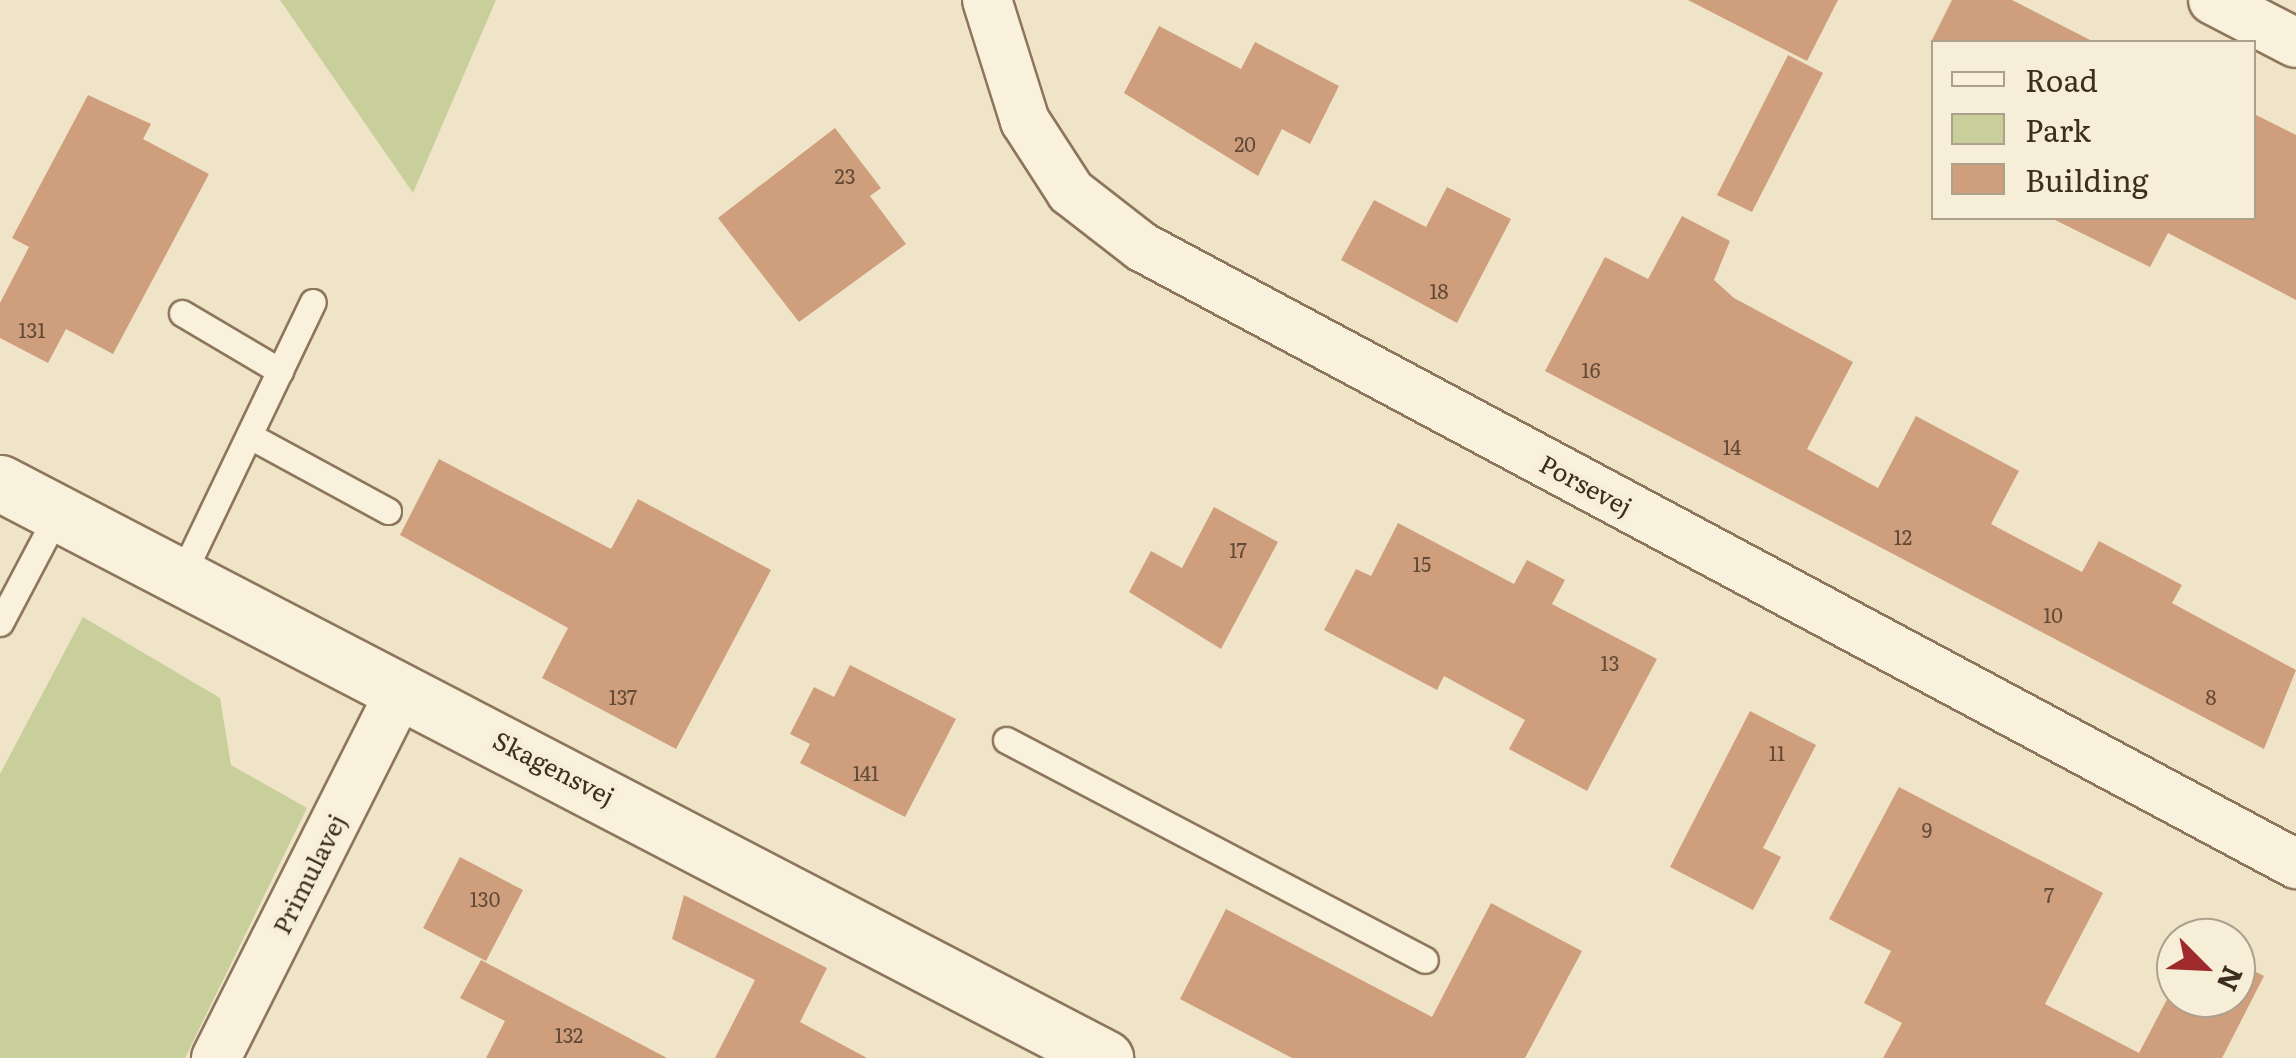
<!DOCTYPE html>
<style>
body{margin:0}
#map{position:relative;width:2296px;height:1058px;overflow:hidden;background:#f0e4c8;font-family:Literata,serif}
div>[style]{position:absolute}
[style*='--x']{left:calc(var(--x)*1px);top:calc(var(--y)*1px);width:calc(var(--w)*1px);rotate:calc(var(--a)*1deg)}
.green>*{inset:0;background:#c9cf9b}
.building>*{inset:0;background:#cf9f7d}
.roads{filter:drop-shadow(2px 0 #8d765c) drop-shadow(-2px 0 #8d765c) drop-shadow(0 2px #8d765c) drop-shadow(0 -2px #8d765c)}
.service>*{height:25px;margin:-12.5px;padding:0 12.5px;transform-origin:12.5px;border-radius:12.5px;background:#faf1dc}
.minor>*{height:48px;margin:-24px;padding:0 24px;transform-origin:24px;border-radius:24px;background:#faf1dc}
.tertiary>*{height:55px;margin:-27.5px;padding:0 27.5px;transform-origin:27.5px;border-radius:27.5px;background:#faf1dc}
span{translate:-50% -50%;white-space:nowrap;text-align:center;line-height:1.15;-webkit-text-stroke:9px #f7eed8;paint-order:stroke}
.number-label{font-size:20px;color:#624a37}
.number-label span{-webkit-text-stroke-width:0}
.street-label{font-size:25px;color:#3d2e20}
.legend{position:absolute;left:1931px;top:40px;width:325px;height:180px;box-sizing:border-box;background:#f7eed8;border:2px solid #ada18e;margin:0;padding:12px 18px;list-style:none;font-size:30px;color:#3d2e20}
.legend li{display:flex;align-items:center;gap:20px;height:50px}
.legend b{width:50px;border:2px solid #ada18e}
.north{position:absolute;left:2156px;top:918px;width:100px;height:100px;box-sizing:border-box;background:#f7eed8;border:2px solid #ada18e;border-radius:50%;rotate:114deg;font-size:28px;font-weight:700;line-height:40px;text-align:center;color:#3d2e20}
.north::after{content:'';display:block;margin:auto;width:35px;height:45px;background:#9e2a2b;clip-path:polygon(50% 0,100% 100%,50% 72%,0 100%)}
</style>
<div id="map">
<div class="green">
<div style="clip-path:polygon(280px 0,496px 0,413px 193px)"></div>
<div style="clip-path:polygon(83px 617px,220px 698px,231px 765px,307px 808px,185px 1058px,0 1058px,0 774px)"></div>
</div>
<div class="building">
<div style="clip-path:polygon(1688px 0,1838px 0,1807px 61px)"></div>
<div style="clip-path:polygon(1952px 0,2012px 0,2094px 42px,1931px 42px)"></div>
<div style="clip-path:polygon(1159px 26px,1241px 69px,1255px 42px,1339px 86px,1310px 144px,1282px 129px,1258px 176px,1124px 93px)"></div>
<div style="clip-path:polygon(1788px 55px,1823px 73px,1752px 212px,1717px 195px)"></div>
<div style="clip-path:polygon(88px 95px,151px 124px,143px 139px,209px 174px,113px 354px,66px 329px,48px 363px,0 338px,0 303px,29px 247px,12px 238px)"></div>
<div style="clip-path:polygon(2254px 114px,2296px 135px,2296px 300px,2168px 233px,2150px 267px,2051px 218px,2254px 218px)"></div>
<div style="clip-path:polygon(835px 128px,881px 188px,870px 196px,906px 244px,799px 322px,718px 218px)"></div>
<div style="clip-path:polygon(1447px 187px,1511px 219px,1457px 323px,1341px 260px,1374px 200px,1426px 227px)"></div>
<div style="clip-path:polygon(1682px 216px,1730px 241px,1714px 280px,1734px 298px,1853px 362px,1807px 449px,1878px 488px,1916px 416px,2019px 471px,1991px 524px,2082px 572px,2099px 541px,2182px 585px,2172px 603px,2296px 670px,2264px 749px,1545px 371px,1605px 257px,1648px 279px)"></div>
<div style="clip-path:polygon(439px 459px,611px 549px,638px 499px,771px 570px,676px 749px,542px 678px,568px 628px,400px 535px)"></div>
<div style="clip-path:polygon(1214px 507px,1278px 542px,1221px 649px,1129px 592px,1151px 551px,1182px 568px)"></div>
<div style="clip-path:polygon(1398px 523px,1514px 584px,1527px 560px,1565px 580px,1552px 604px,1657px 659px,1587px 791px,1509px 749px,1525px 720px,1444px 676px,1437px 690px,1324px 630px,1356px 569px,1371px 576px)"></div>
<div style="clip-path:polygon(850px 665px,956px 719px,905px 817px,800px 763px,810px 744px,790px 734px,814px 687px,834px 697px)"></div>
<div style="clip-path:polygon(1750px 711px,1816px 745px,1763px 848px,1781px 857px,1753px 910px,1670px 867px)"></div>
<div style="clip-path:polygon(1899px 787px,2103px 893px,2045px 1004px,2139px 1053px,2176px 982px,2176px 998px,2236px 998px,2236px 962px,2264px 976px,2222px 1058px,1883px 1058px,1902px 1023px,1864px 1003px,1891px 951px,1829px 919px)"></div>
<div style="clip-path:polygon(460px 857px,523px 890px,486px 961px,423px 928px)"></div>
<div style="clip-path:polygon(684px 895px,827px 968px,800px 1022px,867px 1058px,715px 1058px,755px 980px,672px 939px)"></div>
<div style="clip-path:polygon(1491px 903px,1582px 951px,1525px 1058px,1292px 1058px,1180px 999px,1226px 909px,1432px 1017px)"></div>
<div style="clip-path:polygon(481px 960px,667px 1058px,486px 1058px,505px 1021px,460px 998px)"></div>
</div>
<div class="roads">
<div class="service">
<div style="--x:182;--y:313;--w:114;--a:30.6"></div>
<div style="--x:250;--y:436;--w:157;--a:28.5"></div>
<div style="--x:180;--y:579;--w:307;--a:-64.4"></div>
<div style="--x:0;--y:623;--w:124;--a:-62.2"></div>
<div style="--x:1006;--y:740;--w:473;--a:27.7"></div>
</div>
<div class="minor">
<div style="--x:987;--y:0;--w:127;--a:72.6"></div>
<div style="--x:1025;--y:121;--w:85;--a:57.1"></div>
<div style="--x:1071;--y:192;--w:90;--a:37.8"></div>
<div style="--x:1142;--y:247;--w:1309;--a:28.13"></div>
<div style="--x:2213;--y:0;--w:93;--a:27.4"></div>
<div style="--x:216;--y:1058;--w:412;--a:-63.3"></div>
</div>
<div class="tertiary">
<div style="--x:0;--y:483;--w:1246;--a:27.49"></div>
</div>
</div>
<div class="number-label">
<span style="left:1245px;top:143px">20</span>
<span style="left:845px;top:175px">23</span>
<span style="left:1439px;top:290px">18</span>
<span style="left:32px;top:329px">131</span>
<span style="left:1591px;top:369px">16</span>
<span style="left:1732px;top:446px">14</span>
<span style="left:1903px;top:536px">12</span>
<span style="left:1238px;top:549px">17</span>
<span style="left:1422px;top:563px">15</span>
<span style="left:2053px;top:614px">10</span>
<span style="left:1610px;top:662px">13</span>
<span style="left:623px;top:696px">137</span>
<span style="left:2211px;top:696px">8</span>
<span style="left:1777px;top:752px">11</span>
<span style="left:866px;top:772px">141</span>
<span style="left:1927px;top:829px">9</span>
<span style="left:2049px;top:894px">7</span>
<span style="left:485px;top:898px">130</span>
<span style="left:569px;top:1034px">132</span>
</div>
<div class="street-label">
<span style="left:1586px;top:485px;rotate:28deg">Porsevej</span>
<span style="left:554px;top:768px;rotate:27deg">Skagensvej</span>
<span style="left:309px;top:874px;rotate:-63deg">Primulavej</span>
</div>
<ul class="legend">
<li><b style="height:12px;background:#faf1dc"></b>Road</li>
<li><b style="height:28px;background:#c9cf9b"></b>Park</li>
<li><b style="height:28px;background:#cf9f7d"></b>Building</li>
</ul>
<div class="north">N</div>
</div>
